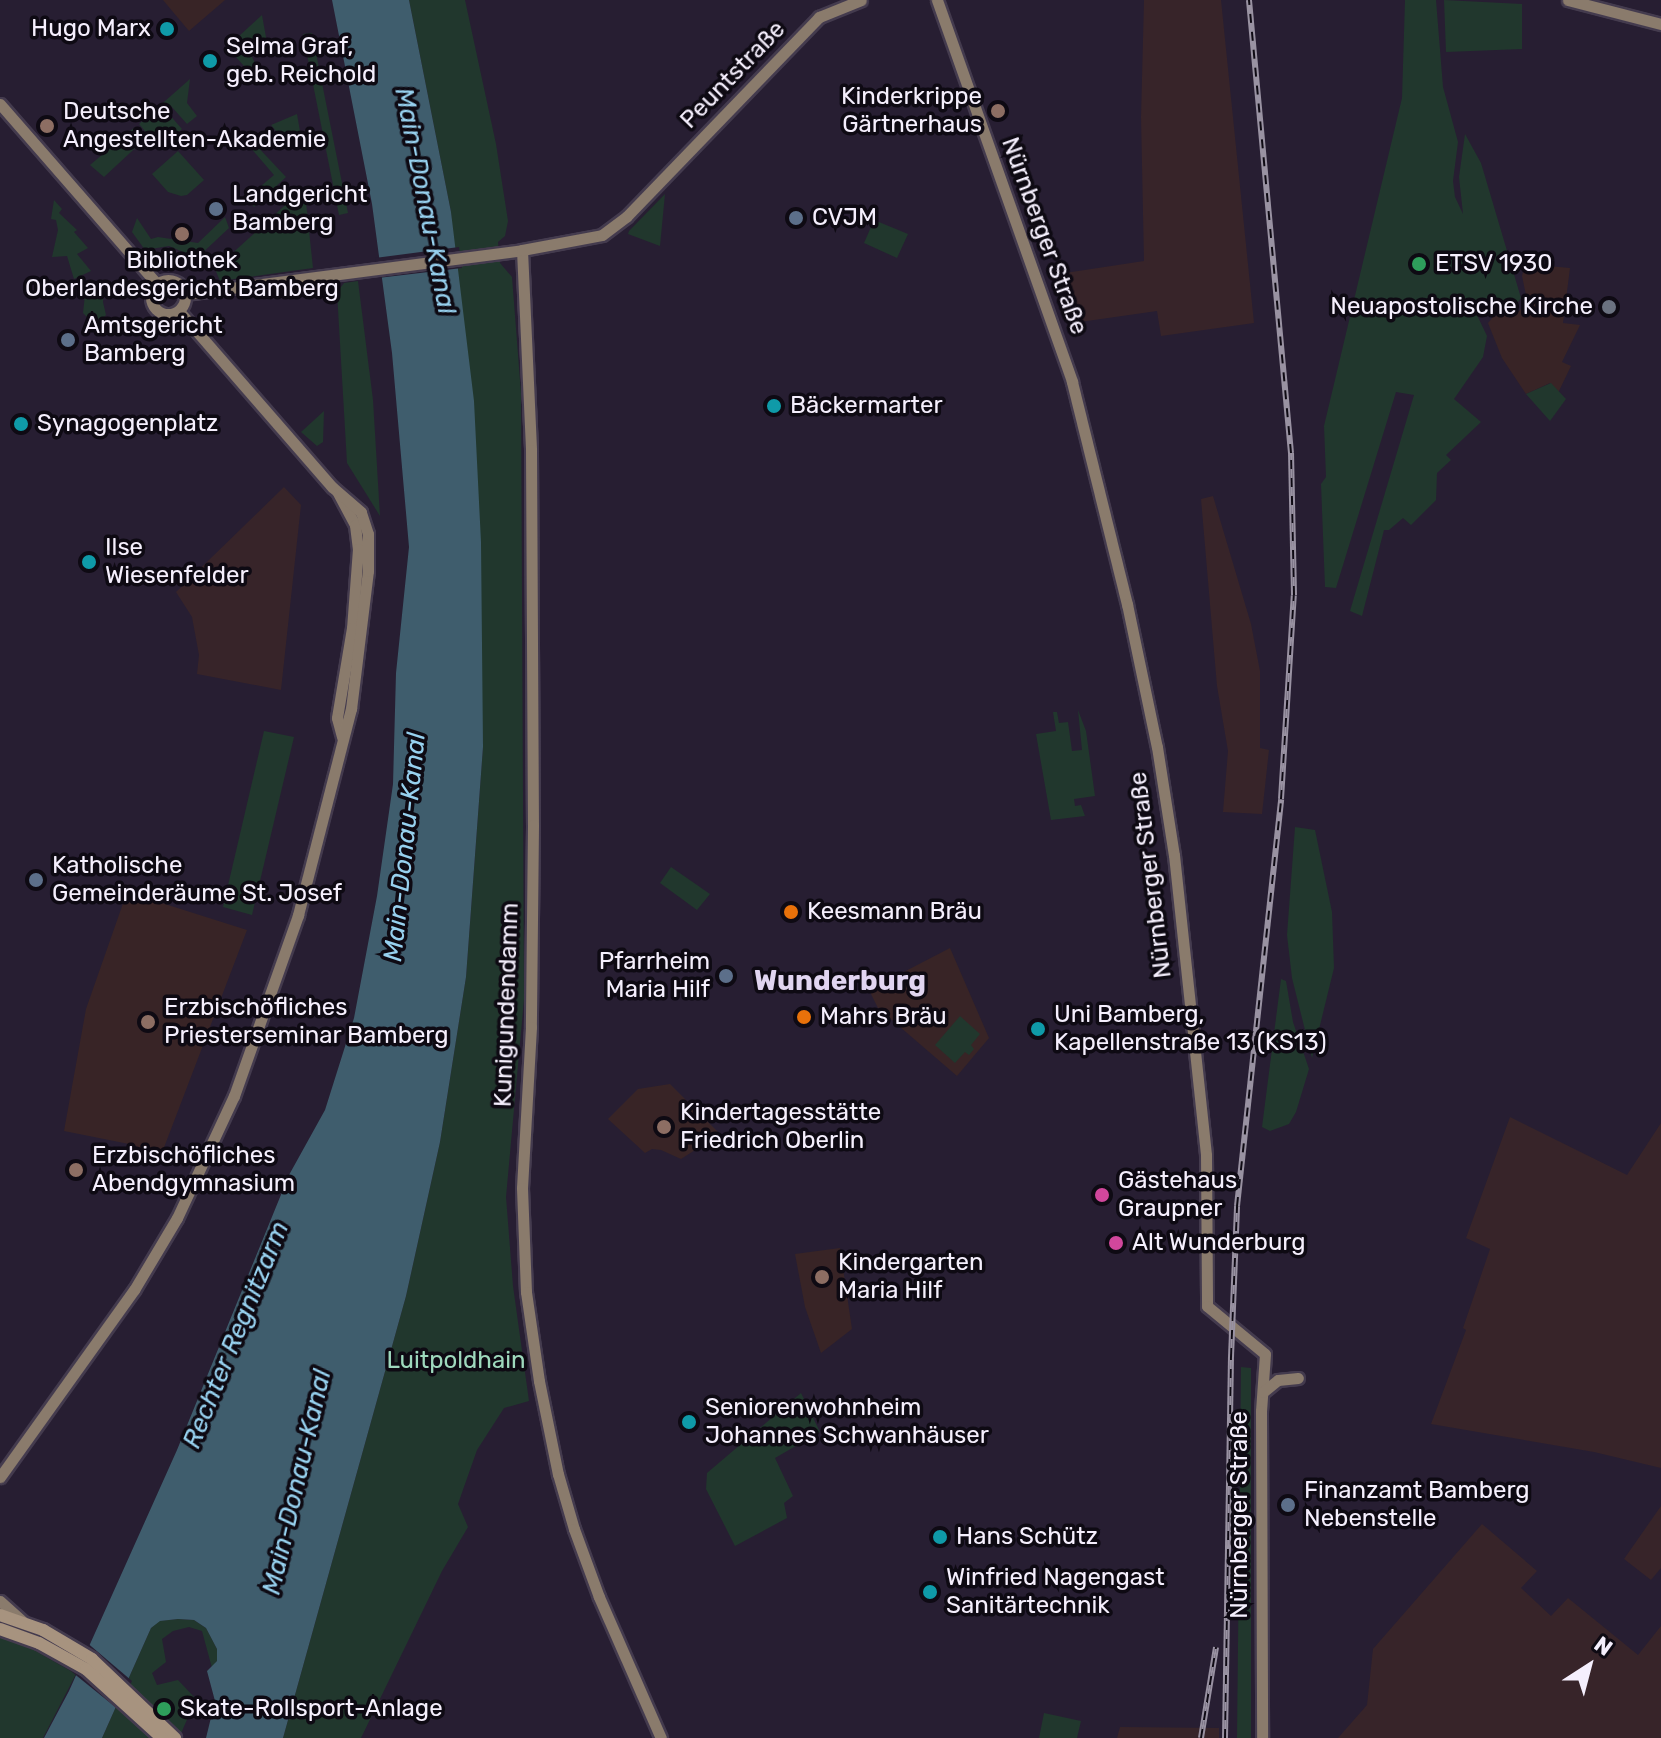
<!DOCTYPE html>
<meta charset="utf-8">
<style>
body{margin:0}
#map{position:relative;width:1661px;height:1738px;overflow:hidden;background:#271e32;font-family:Rubik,sans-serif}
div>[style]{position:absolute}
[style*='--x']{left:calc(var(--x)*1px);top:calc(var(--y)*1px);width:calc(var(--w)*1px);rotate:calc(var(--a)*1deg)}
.industrial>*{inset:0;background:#372429}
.education>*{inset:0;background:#382426}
.green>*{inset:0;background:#21372d}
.water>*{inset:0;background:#3f5d6d}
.pier>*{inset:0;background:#271e32}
.roads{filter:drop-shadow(2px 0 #443b4e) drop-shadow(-2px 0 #443b4e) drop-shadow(0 2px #443b4e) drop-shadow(0 -2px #443b4e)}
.secondary>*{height:11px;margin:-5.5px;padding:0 5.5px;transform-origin:5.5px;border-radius:5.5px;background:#8a7b6c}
.secondary>.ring{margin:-5.5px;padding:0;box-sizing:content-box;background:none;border:11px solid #8a7b6c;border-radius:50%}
.primary>*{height:12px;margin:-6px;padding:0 6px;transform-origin:6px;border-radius:6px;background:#a7937f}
.rail>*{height:6px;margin-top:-3px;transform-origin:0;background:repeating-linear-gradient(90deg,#0e0a13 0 9px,#9992a2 0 18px);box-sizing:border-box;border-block:2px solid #9992a2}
.dots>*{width:22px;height:22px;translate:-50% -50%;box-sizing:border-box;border:4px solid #0e0a13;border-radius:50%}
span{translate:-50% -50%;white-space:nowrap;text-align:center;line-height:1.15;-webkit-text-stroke:7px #0e0a13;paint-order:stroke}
.poi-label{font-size:24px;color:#f5effd}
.right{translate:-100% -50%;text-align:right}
.left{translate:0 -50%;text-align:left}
.street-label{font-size:24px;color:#f5effd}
.park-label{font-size:24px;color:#9ed9bd}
.water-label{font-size:26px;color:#97d1ef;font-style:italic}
.quarter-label{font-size:28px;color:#e1d5f1;font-weight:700}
.north{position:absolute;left:1549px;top:1626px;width:80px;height:80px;-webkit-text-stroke:6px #0e0a13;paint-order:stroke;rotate:36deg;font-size:22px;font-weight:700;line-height:32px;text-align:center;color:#f5effd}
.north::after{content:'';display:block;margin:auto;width:28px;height:36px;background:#f5effd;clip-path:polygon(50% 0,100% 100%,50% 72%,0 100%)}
</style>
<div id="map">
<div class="industrial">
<div style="clip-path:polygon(1144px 0,1221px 0,1254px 323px,1161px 336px,1157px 311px,1080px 322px,1065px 273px,1144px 261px,1141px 117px)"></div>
<div style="clip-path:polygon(284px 487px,301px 505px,281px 690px,197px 674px,199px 655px,192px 617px,176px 592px)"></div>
<div style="clip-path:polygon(1213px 496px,1251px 624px,1260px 671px,1260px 748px,1269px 750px,1262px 814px,1223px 812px,1228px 751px,1217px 686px,1201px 499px)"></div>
<div style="clip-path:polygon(1510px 1117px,1627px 1175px,1661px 1123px,1661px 1468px,1594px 1452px,1431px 1424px,1466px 1330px,1463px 1328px,1490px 1249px,1466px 1238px)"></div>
<div style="clip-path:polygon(1661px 1506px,1661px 1568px,1651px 1580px,1624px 1559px)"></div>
<div style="clip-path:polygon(1482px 1524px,1537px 1571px,1521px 1588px,1551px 1616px,1568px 1598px,1638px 1655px,1661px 1626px,1661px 1738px,1338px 1738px,1367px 1705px,1373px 1649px)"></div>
<div style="clip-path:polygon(1120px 1727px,1219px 1728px,1219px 1738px,1117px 1738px)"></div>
</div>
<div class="education">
<div style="clip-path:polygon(163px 0,225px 0,189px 31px)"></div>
<div style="clip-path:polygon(1525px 264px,1570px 268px,1563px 323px,1580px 325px,1562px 362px,1571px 366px,1558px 393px,1550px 383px,1526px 394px,1502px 358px,1488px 323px,1493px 317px,1519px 311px,1524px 306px,1527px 300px,1522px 276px)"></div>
<div style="clip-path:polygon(127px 892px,247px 930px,160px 1158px,134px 1145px,64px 1131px,86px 1009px)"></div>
<div style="clip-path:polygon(950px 948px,989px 1038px,957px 1076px,878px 1008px,869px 990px)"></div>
<div style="clip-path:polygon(670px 1084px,720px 1134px,681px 1159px,661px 1150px,652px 1149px,645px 1153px,608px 1119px,638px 1089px)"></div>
<div style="clip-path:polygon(840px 1248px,852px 1329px,821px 1353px,805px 1307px,795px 1254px)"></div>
</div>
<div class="green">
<div style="clip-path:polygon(409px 0,465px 0,496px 144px,508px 221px,505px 236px,498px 242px,500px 263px,512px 277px,521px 393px,524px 999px,506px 1197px,513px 1286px,529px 1401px,504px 1408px,477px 1450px,458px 1504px,468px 1527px,442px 1571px,361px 1738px,283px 1738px,406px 1296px,440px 1142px,466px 977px,483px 747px,451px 212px)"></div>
<div style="clip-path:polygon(1405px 0,1436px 0,1443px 87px,1458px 142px,1453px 181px,1455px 197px,1463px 214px,1459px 177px,1465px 134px,1481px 163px,1521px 298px,1515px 306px,1477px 315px,1487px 336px,1483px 357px,1454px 399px,1481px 422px,1446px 455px,1451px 460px,1437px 473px,1436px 500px,1411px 525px,1403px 518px,1389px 530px,1384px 530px,1362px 616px,1350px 611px,1414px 395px,1396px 392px,1336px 588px,1325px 587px,1321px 484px,1326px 477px,1324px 426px,1402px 98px)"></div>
<div style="clip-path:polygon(1444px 0,1522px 4px,1522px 49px,1446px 52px)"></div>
<div style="clip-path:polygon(262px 15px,268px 48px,250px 53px,264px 81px,260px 84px,227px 47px)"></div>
<div style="clip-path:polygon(312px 33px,348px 213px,339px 215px,303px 34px)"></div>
<div style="clip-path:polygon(190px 79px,187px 103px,197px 116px,187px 124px,171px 106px,167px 112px,182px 129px,159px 148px,139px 124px)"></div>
<div style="clip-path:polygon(297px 114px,301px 137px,292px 137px,287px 144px,271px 125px)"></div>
<div style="clip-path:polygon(135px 127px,145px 139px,104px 177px,90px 165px)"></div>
<div style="clip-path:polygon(255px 144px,286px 177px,254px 207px,247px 198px,274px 175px,249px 146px)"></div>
<div style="clip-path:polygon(178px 151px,204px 180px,187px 195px,181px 196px,168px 192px,152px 174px)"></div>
<div style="clip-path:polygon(665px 194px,660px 246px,628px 234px,629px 231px)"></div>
<div style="clip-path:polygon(294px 197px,306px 202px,313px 268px,220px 281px,215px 269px)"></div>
<div style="clip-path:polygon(54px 200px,62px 209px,59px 213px,77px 230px,74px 232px,88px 248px,77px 254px,91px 271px,74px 279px,67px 256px,52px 257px,58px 230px,56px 220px,51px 219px)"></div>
<div style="clip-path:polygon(225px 217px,229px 228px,197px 258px,169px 246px,145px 250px,132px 232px,137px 218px,151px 239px,158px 237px,198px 243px)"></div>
<div style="clip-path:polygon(874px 220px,908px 234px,897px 258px,864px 243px)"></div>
<div style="clip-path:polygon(105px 280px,103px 302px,106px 315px,95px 325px,83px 313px,86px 286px)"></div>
<div style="clip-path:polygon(358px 281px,373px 400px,380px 516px,347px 463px,337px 292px,344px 283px)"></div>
<div style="clip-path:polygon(1551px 383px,1566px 399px,1550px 421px,1526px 394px)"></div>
<div style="clip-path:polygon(324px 411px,323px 442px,317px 446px,301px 432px)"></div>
<div style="clip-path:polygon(1078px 710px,1086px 731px,1095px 796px,1074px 799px,1075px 806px,1081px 805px,1085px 816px,1051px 820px,1036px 734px,1056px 731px,1053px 712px,1057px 712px,1059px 723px,1068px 722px,1072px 751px,1082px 750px)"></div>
<div style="clip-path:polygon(264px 731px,294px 737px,252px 915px,223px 907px)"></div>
<div style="clip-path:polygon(1295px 827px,1315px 830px,1332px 912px,1334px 968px,1312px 1058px,1292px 978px,1287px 935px)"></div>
<div style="clip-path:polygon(671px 867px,710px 894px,697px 910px,660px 883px)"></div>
<div style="clip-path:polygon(1281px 979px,1286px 981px,1293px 1022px,1309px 1069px,1296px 1112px,1289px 1124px,1270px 1131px,1262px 1127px)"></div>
<div style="clip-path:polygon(960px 1016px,980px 1034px,971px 1045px,974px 1049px,969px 1055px,965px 1052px,955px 1063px,935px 1045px)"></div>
<div style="clip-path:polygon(1241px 1367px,1251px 1368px,1251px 1738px,1237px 1738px)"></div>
<div style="clip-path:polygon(801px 1393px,820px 1432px,775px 1458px,793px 1496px,784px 1503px,787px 1518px,735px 1546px,706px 1489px,707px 1473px)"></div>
<div style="clip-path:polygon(178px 1619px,194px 1620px,206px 1628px,217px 1649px,217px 1661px,212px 1668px,202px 1631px,189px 1627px,173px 1631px,162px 1639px,166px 1662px,152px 1673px,157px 1685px,178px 1680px,196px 1699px,179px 1738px,102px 1738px,151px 1628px,159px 1621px)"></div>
<div style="clip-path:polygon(0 1637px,27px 1646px,76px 1674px,43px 1738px,0 1738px)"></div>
<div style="clip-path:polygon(1044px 1713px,1081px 1721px,1077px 1738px,1039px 1738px)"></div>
</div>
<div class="water">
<div style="clip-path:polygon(332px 0,409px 0,451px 212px,474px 401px,481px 542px,483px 747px,466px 977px,440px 1142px,406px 1296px,283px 1738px,206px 1738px,215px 1701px,207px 1671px,217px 1661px,217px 1649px,206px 1628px,194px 1620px,178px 1619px,160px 1621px,151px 1628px,102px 1738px,44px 1738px,69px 1691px,177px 1450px,289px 1175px,325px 1110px,354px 1018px,377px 896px,393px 784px,396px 673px,409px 547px,392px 353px,372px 204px)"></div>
</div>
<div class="pier">
<div style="clip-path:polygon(459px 247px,462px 268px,378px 278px,375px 258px)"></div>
<div style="clip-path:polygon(85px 1641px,132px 1681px,119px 1710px,72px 1672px)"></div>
</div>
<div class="roads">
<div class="secondary">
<div style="--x:937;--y:0;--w:405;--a:70.5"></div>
<div style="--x:1072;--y:382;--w:229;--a:76.1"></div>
<div style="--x:1127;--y:604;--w:146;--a:78.2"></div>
<div style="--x:1157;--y:747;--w:109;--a:81.1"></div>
<div style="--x:1174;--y:855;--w:302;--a:83.9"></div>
<div style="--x:1206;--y:1155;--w:151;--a:89.6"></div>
<div style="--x:1207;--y:1306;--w:75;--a:39.6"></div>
<div style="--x:1265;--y:1354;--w:57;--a:94"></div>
<div style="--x:1261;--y:1411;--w:327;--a:89.8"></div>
<div style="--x:1568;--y:0;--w:96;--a:14.5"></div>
<div style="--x:0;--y:104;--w:239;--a:48.9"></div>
<div style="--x:522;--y:250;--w:200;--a:87.4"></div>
<div style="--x:531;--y:450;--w:375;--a:89.7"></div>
<div style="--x:533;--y:825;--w:202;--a:90.6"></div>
<div style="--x:531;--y:1027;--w:161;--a:93.2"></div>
<div style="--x:522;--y:1188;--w:104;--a:87.8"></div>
<div style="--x:526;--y:1292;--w:90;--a:81.7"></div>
<div style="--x:539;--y:1381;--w:95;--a:78.5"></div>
<div style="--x:558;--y:1474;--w:57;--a:73.8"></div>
<div style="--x:574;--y:1529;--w:72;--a:69.8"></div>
<div style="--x:599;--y:1597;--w:154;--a:66.3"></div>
<div class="ring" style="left:151px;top:280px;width:23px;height:23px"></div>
<div style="--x:185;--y:294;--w:340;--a:-7.4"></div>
<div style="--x:522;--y:250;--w:81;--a:-10.6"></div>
<div style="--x:602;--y:235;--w:31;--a:-37"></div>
<div style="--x:627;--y:216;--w:277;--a:-46"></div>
<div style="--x:819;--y:17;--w:45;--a:-22"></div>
<div style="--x:338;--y:493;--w:36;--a:62"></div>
<div style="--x:355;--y:525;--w:24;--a:83"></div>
<div style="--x:358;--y:549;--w:79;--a:94.3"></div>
<div style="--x:352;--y:628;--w:91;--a:99.5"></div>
<div style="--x:337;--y:718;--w:20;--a:75"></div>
<div style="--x:1263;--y:1392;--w:19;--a:-39"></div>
<div style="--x:1278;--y:1380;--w:20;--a:-6"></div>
<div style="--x:0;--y:1477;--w:230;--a:-54.4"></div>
<div style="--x:134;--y:1290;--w:84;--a:-59.2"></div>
<div style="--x:177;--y:1218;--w:135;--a:-65"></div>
<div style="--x:234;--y:1096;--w:192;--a:-70.5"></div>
<div style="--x:298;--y:915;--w:213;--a:-75.6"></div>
<div style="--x:351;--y:709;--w:139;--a:-83"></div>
<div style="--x:368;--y:571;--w:37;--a:-90"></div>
<div style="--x:368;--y:534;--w:23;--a:-108"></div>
<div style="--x:361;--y:512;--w:38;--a:-139"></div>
<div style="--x:332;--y:487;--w:233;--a:-131"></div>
<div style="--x:0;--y:1601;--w:30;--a:42"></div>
</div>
<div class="primary">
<div style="--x:0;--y:1615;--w:46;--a:19.2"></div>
<div style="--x:43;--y:1630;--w:57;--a:30.6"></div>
<div style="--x:92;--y:1659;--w:115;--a:43.6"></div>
<div style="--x:0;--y:1629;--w:41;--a:19.7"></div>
<div style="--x:39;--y:1643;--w:54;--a:29"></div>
<div style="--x:86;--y:1669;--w:103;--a:42.2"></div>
</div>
</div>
<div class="rail">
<div style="--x:1201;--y:1738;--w:92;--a:-80.6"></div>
<div style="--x:1225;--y:1738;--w:381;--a:-89.1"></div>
<div style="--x:1231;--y:1357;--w:151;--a:-87.7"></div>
<div style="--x:1237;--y:1206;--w:409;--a:-83.8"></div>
<div style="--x:1281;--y:799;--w:204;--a:-86.4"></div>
<div style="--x:1294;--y:595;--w:142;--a:-91.2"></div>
<div style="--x:1291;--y:453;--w:455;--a:-95.3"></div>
</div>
<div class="dots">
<div style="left:167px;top:29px;background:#0f9aa8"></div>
<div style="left:210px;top:61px;background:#0f9aa8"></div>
<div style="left:998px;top:111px;background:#8d6e63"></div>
<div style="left:47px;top:126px;background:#8d6e63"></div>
<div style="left:216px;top:209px;background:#5c6f8a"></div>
<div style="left:796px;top:218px;background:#5c6f8a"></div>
<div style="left:182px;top:234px;background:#8d6e63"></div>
<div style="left:1419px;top:264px;background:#2e9e5b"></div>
<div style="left:1609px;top:307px;background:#6b7280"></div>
<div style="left:68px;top:340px;background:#5c6f8a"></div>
<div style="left:774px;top:406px;background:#0f9aa8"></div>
<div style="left:21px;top:424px;background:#0f9aa8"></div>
<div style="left:89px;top:562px;background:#0f9aa8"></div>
<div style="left:36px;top:880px;background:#5c6f8a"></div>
<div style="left:791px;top:912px;background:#e8710a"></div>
<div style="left:726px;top:976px;background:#5c6f8a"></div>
<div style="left:804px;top:1017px;background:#e8710a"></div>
<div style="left:148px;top:1022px;background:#8d6e63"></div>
<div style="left:1038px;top:1029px;background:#0f9aa8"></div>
<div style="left:664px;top:1127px;background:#8d6e63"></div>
<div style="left:76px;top:1170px;background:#8d6e63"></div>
<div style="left:1102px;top:1195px;background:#d1479c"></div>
<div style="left:1116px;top:1243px;background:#d1479c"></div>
<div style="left:822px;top:1277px;background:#8d6e63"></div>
<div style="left:689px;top:1422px;background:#0f9aa8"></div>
<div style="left:1288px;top:1505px;background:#5c6f8a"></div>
<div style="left:940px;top:1537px;background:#0f9aa8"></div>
<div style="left:930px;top:1592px;background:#0f9aa8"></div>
<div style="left:164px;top:1709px;background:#2e9e5b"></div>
</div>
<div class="poi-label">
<span class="right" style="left:151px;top:29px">Hugo Marx</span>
<span class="left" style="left:226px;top:61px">Selma Graf,<br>geb. Reichold</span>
<span class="right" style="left:982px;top:111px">Kinderkrippe<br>Gärtnerhaus</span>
<span class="left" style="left:63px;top:126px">Deutsche<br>Angestellten-Akademie</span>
<span class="left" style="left:232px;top:209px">Landgericht<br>Bamberg</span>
<span class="left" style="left:812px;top:218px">CVJM</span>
<span style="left:182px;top:275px">Bibliothek<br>Oberlandesgericht Bamberg</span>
<span class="left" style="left:1435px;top:264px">ETSV 1930</span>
<span class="right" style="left:1593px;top:307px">Neuapostolische Kirche</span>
<span class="left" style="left:84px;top:340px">Amtsgericht<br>Bamberg</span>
<span class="left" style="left:790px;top:406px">Bäckermarter</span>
<span class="left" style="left:37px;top:424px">Synagogenplatz</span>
<span class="left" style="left:105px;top:562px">Ilse<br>Wiesenfelder</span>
<span class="left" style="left:52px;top:880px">Katholische<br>Gemeinderäume St. Josef</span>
<span class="left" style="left:807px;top:912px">Keesmann Bräu</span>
<span class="right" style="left:710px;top:976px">Pfarrheim<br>Maria Hilf</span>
<span class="left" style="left:164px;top:1022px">Erzbischöfliches<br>Priesterseminar Bamberg</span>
<span class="left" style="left:1054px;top:1029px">Uni Bamberg,<br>Kapellenstraße 13 (KS13)</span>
<span class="left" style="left:820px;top:1017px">Mahrs Bräu</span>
<span class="left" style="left:680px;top:1127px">Kindertagesstätte<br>Friedrich Oberlin</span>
<span class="left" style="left:92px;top:1170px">Erzbischöfliches<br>Abendgymnasium</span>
<span class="left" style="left:1118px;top:1195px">Gästehaus<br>Graupner</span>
<span class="left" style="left:1132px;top:1243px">Alt Wunderburg</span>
<span class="left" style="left:838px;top:1277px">Kindergarten<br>Maria Hilf</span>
<span class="left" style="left:705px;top:1422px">Seniorenwohnheim<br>Johannes Schwanhäuser</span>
<span class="left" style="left:1304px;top:1505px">Finanzamt Bamberg<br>Nebenstelle</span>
<span class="left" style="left:956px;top:1537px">Hans Schütz</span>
<span class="left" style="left:946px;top:1592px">Winfried Nagengast<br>Sanitärtechnik</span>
<span class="left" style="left:180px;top:1709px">Skate-Rollsport-Anlage</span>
</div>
<div class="street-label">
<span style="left:733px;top:75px;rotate:-46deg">Peuntstraße</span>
<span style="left:1044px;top:236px;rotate:70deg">Nürnberger Straße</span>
<span style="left:1151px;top:875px;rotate:-97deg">Nürnberger Straße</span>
<span style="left:507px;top:1005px;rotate:-88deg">Kunigundendamm</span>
<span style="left:1240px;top:1515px;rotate:-90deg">Nürnberger Straße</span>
</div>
<div class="park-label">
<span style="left:456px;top:1361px">Luitpoldhain</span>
</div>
<div class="water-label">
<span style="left:425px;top:201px;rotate:79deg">Main-Donau-Kanal</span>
<span style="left:405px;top:847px;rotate:-84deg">Main-Donau-Kanal</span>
<span style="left:236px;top:1335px;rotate:-68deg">Rechter Regnitzarm</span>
<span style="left:297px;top:1482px;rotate:-77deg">Main-Donau-Kanal</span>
</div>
<div class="quarter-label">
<span style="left:840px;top:981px">Wunderburg</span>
</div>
<div class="north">N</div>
</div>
